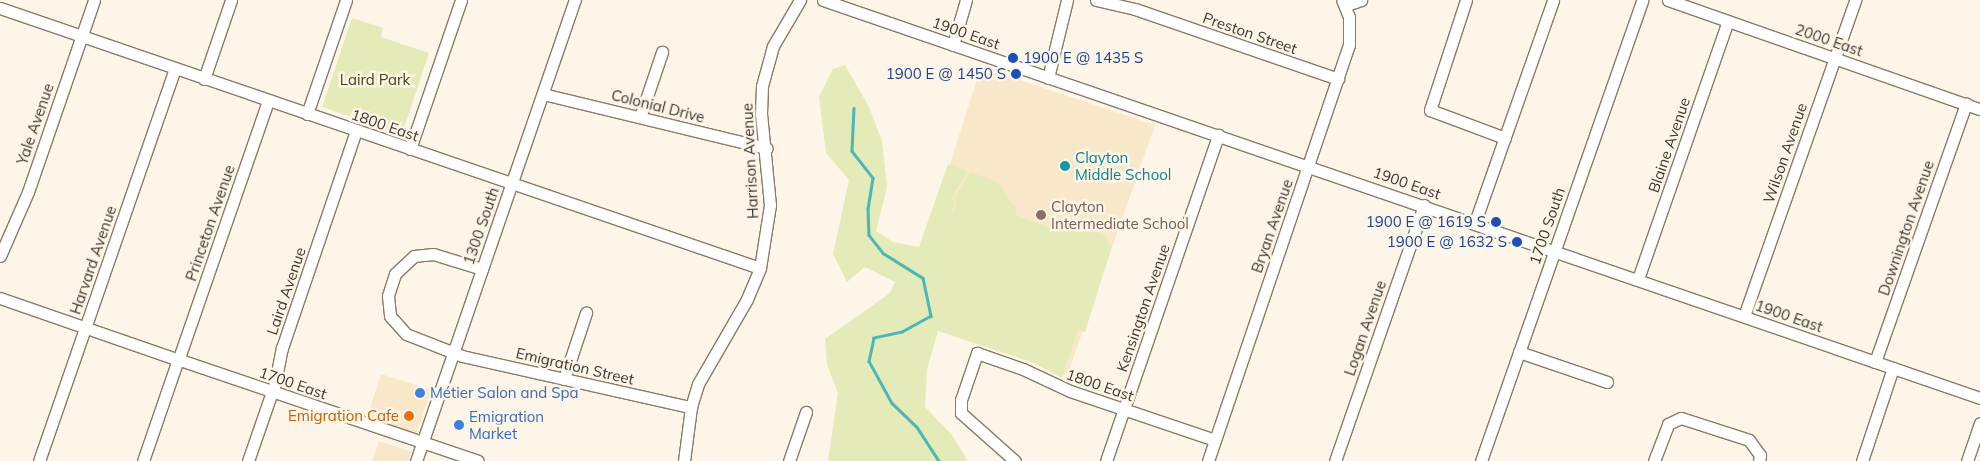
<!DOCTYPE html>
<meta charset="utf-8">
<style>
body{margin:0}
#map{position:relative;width:1980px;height:461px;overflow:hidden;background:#fdf5e7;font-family:Mulish,sans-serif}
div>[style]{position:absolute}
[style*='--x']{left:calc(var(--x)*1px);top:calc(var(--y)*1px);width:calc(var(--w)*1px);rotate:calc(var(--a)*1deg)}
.built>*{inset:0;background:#f8e7c9}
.green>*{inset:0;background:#e4ebb8}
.stream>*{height:2.5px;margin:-1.25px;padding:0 1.25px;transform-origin:1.25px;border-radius:1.25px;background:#4cb7b9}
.roads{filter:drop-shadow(1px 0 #877c67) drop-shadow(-1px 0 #877c67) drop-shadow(0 1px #877c67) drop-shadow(0 -1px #877c67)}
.minor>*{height:11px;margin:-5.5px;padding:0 5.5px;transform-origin:5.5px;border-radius:5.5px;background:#fff}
.dots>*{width:14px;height:14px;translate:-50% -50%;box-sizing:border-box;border:2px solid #fdf5e7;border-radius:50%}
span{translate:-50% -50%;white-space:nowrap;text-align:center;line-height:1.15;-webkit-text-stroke:5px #fdf5e7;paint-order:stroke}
.street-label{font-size:15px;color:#3b362d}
.transit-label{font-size:15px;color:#164399}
.left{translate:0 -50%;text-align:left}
.right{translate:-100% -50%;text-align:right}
.park-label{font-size:15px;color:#434810}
.culture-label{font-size:15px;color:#0d838f}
.education-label{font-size:15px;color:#785e54}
.shop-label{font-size:15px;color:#366cbe}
.food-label{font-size:15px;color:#c56008}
</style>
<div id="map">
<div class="built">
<div style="clip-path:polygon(981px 67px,1155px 125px,1067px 376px,976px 341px,978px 235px,940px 195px)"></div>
<div style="clip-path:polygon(381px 374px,431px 390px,416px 434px,367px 418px)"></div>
<div style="clip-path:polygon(379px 441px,411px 452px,408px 461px,372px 461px)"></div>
</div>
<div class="green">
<div style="clip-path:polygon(352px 18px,383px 28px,381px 37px,429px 53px,402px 134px,322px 107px)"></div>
<div style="clip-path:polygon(845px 65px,869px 107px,882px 141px,887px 187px,876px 231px,893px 242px,919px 247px,948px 164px,967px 171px,952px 198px,955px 203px,951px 213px,957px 203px,954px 199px,970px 172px,1000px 183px,1011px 203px,1017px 207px,1015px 213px,1018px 216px,1052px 228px,1055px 219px,1106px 236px,1105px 240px,1112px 246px,1085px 332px,1078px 330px,1062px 378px,1034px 363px,938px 331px,927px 369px,925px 407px,952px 435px,968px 461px,828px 461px,838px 393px,827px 365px,825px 339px,890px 293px,895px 282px,865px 267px,847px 282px,833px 254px,849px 180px,826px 153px,819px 97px,833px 69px)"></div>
</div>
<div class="stream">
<div style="--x:854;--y:108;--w:43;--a:92.7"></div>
<div style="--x:852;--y:151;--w:34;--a:52"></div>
<div style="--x:873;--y:178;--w:30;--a:99"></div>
<div style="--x:868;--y:208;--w:27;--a:88"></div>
<div style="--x:869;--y:235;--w:23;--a:52"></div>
<div style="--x:883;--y:253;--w:47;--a:32"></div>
<div style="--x:923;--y:278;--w:39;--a:78"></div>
<div style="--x:931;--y:316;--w:33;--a:151"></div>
<div style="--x:902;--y:332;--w:29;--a:168"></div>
<div style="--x:874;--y:338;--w:24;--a:102"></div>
<div style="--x:869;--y:361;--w:48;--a:61.3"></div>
<div style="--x:892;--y:403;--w:35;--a:44"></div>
<div style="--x:917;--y:427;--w:40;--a:57.1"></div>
</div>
<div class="roads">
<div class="minor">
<div style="--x:823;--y:0;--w:1224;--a:18.98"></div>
<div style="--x:1096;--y:0;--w:40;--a:13"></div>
<div style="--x:1135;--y:9;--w:215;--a:19"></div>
<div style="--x:1466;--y:0;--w:116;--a:108.1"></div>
<div style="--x:1430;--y:110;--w:80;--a:20.5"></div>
<div style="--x:1668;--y:0;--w:330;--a:19.3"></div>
<div style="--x:1346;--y:5;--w:16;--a:-18"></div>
<div style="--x:0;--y:8;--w:803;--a:18.89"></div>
<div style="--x:953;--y:45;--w:47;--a:-73.9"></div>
<div style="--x:1048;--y:78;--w:80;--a:-76.3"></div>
<div style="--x:204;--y:79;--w:83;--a:-71.1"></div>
<div style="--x:543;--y:94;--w:230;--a:13.6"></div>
<div style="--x:307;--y:114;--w:120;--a:-71.1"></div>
<div style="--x:640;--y:117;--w:69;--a:-71.3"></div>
<div style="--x:410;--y:149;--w:157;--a:-71.1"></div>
<div style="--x:1475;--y:222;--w:235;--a:-70.6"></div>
<div style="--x:0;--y:256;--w:70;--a:-66.4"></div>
<div style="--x:28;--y:192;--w:203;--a:-71"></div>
<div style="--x:482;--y:269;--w:51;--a:-163"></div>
<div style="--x:433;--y:254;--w:19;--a:174"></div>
<div style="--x:414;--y:256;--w:26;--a:137"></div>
<div style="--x:395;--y:274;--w:23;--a:108"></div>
<div style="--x:388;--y:296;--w:20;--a:84"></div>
<div style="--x:390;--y:316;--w:24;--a:48"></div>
<div style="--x:406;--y:334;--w:60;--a:21.4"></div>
<div style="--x:462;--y:356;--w:235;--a:12.6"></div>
<div style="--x:1638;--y:279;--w:273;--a:-70.8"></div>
<div style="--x:0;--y:298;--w:183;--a:19.1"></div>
<div style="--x:1744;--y:316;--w:335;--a:-70.6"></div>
<div style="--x:1519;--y:352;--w:93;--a:18.8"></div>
<div style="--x:180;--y:355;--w:269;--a:-70.9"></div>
<div style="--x:183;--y:361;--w:311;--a:18.7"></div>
<div style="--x:1875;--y:362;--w:274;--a:-70.6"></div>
<div style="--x:564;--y:379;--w:70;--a:-71.6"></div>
<div style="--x:39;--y:461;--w:415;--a:-70.9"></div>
<div style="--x:143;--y:461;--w:102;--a:-71"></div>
<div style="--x:248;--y:461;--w:83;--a:-70.9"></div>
<div style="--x:275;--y:383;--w:36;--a:-79"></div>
<div style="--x:282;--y:348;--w:229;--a:-71.2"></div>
<div style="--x:416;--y:461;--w:488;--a:-71"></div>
<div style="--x:684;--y:461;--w:54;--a:-82.6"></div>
<div style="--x:691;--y:407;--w:24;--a:-73"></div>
<div style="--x:698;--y:384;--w:98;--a:-60"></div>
<div style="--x:747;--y:299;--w:34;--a:-67"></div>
<div style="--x:760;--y:268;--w:64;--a:-81"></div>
<div style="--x:770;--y:205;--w:91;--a:-95.6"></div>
<div style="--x:761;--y:114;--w:28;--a:-88"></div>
<div style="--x:762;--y:86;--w:41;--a:-74.6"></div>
<div style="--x:773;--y:46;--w:53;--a:-59.6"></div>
<div style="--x:789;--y:461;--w:52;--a:-70.9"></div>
<div style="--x:1015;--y:461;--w:72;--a:-138.4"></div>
<div style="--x:961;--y:413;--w:13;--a:-90"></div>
<div style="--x:961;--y:400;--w:50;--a:-71.2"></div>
<div style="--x:977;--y:353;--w:49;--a:19.2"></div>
<div style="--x:1023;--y:369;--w:52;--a:25.1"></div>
<div style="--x:1070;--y:391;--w:153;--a:18.7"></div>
<div style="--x:1106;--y:461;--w:345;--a:-71"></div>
<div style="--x:1208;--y:461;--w:439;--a:-71.3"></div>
<div style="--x:1349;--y:45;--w:28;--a:-90"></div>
<div style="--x:1349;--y:17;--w:18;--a:-112"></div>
<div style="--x:1335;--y:461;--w:271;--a:-70.8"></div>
<div style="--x:1481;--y:461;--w:488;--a:-70.7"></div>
<div style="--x:1654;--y:461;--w:40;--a:-69"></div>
<div style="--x:1668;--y:424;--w:14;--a:-25"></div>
<div style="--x:1681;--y:418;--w:71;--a:17.9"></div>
<div style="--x:1749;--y:440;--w:19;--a:54"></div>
<div style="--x:1760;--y:455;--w:6;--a:99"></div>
<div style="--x:1862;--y:461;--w:98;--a:-71.6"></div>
<div style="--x:1967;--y:461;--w:40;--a:-71.1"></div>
</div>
</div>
<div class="dots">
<div style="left:1013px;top:58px;background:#1a4fb4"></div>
<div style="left:1016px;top:74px;background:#1a4fb4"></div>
<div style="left:1065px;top:166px;background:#0f9aa8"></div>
<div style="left:1041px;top:215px;background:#8d6e63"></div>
<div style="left:1496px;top:222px;background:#1a4fb4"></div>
<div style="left:1517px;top:242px;background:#1a4fb4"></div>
<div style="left:420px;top:393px;background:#3f7fe0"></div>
<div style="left:409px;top:416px;background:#e8710a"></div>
<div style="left:459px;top:425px;background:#3f7fe0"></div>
</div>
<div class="street-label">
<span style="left:966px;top:33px;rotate:19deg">1900 East</span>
<span style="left:1250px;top:33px;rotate:19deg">Preston Street</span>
<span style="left:1829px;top:40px;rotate:19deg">2000 East</span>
<span style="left:658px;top:106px;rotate:14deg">Colonial Drive</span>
<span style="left:35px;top:124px;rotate:-71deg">Yale Avenue</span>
<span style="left:385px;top:125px;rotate:19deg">1800 East</span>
<span style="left:1669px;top:145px;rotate:-71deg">Blaine Avenue</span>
<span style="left:1785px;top:153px;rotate:-71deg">Wilson Avenue</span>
<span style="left:750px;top:161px;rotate:-93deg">Harrison Avenue</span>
<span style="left:1407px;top:183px;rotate:19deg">1900 East</span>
<span style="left:210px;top:223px;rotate:-71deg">Princeton Avenue</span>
<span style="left:481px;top:226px;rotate:-71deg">1300 South</span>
<span style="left:1272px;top:226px;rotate:-71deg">Bryan Avenue</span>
<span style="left:1547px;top:226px;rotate:-71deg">1700 South</span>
<span style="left:1906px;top:228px;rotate:-71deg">Downington Avenue</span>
<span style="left:93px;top:260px;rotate:-71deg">Harvard Avenue</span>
<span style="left:286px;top:291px;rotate:-71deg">Laird Avenue</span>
<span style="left:1143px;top:308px;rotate:-71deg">Kensington Avenue</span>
<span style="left:1789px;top:316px;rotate:19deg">1900 East</span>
<span style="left:1365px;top:328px;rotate:-71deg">Logan Avenue</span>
<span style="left:575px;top:366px;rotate:13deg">Emigration Street</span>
<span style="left:293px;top:383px;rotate:19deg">1700 East</span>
<span style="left:1100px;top:385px;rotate:19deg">1800 East</span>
</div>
<div class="transit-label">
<span class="left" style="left:1023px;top:58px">1900 E @ 1435 S</span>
<span class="right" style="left:1006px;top:74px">1900 E @ 1450 S</span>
<span class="right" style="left:1486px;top:222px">1900 E @ 1619 S</span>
<span class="right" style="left:1507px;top:242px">1900 E @ 1632 S</span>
</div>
<div class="park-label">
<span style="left:375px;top:80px">Laird Park</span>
</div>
<div class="culture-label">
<span class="left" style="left:1075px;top:166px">Clayton<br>Middle School</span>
</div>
<div class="education-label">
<span class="left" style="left:1051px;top:215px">Clayton<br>Intermediate School</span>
</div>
<div class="shop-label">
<span class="left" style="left:430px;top:393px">Métier Salon and Spa</span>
<span class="left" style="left:469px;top:425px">Emigration<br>Market</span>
</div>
<div class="food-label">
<span class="right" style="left:399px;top:416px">Emigration Cafe</span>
</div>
</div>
